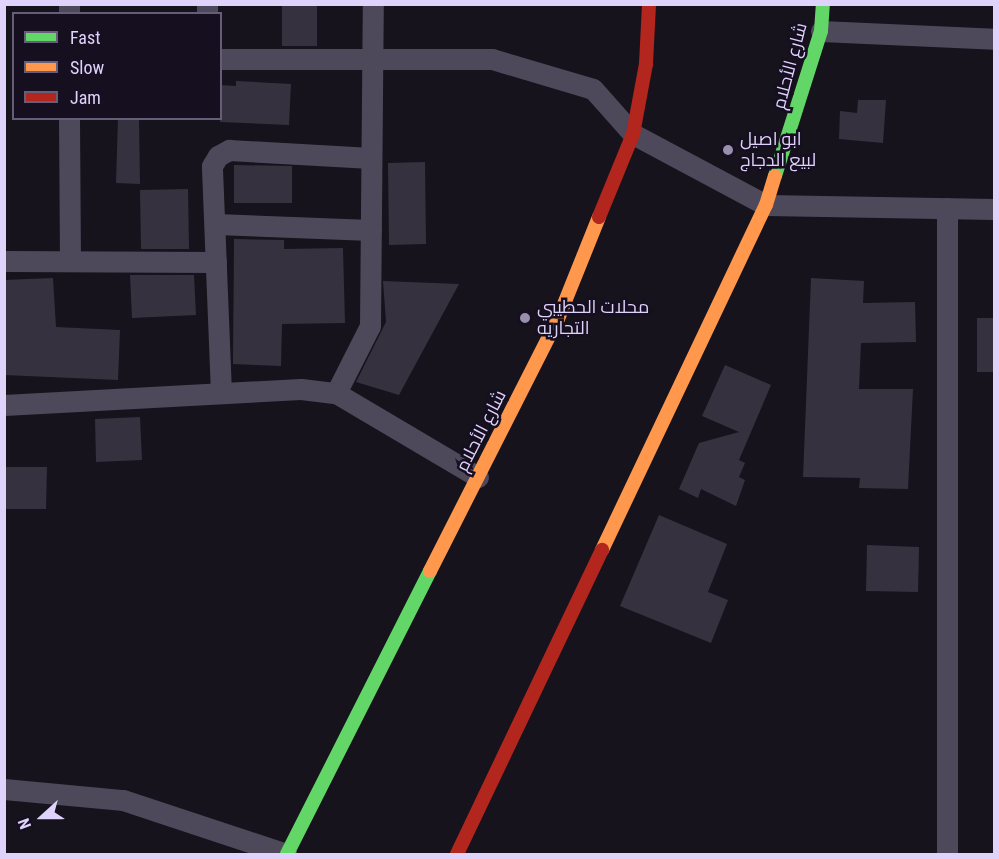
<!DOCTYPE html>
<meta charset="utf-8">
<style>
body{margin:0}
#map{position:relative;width:999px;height:859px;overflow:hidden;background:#16131c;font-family:"Roboto Condensed",Cairo,sans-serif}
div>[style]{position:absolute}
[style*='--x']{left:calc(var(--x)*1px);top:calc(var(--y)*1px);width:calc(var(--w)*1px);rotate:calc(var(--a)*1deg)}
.building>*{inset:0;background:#36313e}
.street>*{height:21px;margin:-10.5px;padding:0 10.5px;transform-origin:10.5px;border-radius:10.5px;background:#4d495b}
.fast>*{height:14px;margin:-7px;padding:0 7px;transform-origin:7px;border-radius:7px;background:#63d668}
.slow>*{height:14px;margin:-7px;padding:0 7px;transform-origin:7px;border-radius:7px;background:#ff974d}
.jam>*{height:14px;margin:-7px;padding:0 7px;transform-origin:7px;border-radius:7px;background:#b3261e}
.dots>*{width:16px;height:16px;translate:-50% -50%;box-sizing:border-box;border:3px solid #150f20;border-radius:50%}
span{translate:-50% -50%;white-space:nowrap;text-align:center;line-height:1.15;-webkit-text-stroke:5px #150f20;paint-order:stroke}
.street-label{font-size:18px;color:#dfd2fb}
.poi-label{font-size:18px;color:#dfd2fb}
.left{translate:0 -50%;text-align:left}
.frame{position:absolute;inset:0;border:6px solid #dfd2fb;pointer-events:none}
.legend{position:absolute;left:12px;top:12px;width:210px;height:108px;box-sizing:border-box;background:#150f20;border:2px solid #665d78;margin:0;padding:8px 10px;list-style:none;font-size:18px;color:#dfd2fb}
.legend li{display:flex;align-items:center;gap:12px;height:30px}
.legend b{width:30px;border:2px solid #665d78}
.north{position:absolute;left:12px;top:787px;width:60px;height:60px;-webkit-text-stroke:4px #150f20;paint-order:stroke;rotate:249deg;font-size:16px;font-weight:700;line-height:24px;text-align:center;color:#dfd2fb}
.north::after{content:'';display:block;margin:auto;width:21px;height:27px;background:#dfd2fb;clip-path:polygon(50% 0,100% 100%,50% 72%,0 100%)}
</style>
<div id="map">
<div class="building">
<div style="clip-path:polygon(282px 4px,317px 4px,317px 46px,282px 46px)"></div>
<div style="clip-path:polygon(236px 81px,291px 84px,289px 125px,220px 122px,220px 85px,236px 86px)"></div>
<div style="clip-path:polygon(858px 100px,886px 100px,883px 143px,839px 139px,840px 111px,857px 113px)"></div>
<div style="clip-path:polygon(118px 118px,139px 118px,140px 184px,116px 183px)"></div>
<div style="clip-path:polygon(425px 162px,426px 244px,389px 245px,388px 163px)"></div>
<div style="clip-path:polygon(234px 165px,292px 166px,292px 203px,234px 203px)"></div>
<div style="clip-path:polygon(188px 189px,189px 249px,141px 249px,140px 190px)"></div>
<div style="clip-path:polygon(234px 239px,284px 240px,284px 249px,343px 248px,345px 323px,282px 324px,281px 366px,233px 364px)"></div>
<div style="clip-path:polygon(130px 275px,194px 275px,196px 315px,132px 318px)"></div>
<div style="clip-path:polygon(53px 278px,56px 327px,120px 330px,118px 380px,4px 375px,4px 280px)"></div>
<div style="clip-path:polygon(811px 278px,864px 281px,863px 303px,915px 302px,916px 342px,861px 343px,859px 389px,913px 389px,908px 489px,859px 488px,860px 478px,803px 477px)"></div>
<div style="clip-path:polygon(383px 281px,459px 284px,399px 395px,356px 382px,386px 322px)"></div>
<div style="clip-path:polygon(977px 318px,994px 318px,994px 372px,977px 372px)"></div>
<div style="clip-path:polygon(725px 365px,771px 385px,739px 460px,745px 463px,739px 477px,745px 480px,736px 506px,701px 489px,698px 498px,679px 489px,699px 443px,739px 432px,702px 416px)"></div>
<div style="clip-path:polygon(140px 417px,142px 460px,96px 462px,95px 419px)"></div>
<div style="clip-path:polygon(4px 467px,47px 467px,46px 509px,4px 509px)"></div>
<div style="clip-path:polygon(659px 515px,727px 544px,708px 592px,728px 600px,711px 643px,620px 606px)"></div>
<div style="clip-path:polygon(867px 545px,919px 547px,918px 592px,866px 591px)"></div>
</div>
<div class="street">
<div style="--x:69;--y:4;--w:10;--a:90"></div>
<div style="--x:207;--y:14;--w:10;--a:-90"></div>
<div style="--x:821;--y:31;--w:173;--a:2.6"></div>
<div style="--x:220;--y:59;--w:272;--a:0"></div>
<div style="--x:492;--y:59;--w:105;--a:16.5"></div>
<div style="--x:593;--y:89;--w:60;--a:48.4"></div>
<div style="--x:633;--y:134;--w:151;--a:28.1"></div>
<div style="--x:766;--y:205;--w:228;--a:1"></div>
<div style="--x:69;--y:118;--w:143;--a:89.6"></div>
<div style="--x:947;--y:208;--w:646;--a:90"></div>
<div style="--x:216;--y:224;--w:155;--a:2.2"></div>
<div style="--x:4;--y:261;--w:212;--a:0.3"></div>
<div style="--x:221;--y:393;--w:227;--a:-92.3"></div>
<div style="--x:212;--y:166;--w:12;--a:-59"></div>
<div style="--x:218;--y:156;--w:13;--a:-29"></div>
<div style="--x:229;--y:150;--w:142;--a:3.2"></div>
<div style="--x:336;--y:393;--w:75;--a:-63.1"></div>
<div style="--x:370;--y:326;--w:322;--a:-89.5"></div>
<div style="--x:4;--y:405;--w:297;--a:-3.1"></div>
<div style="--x:301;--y:389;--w:35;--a:7"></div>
<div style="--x:336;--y:393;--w:165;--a:30.6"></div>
<div style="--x:4;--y:789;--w:120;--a:5.3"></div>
<div style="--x:123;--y:800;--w:172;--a:18.3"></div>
</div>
<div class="fast">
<div style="--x:775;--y:176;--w:152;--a:-72.4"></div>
<div style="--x:821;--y:31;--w:27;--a:-86"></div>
<div style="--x:287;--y:854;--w:317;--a:-63.2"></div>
</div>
<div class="slow">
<div style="--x:602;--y:550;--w:382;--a:-64.6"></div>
<div style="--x:766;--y:205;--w:30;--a:-73"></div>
<div style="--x:430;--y:571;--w:283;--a:-63.1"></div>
<div style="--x:558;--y:319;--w:110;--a:-68.1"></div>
</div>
<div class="jam">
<div style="--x:599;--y:217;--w:90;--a:-67.7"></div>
<div style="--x:633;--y:134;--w:71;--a:-79.5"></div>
<div style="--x:646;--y:64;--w:60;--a:-87.1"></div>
<div style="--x:457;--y:854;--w:337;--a:-64.5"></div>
</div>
<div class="dots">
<div style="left:728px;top:150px;background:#998fad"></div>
<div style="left:525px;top:318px;background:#998fad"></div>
</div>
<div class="street-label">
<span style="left:790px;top:66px;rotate:-75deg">شارع الأحلام</span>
<span style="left:481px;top:431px;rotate:-63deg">شارع الأحلام</span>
</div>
<div class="poi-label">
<span class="left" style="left:740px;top:150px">ابو اصيل<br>لبيع الدجاج</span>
<span class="left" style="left:537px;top:318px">محلات الحطيبي<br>التجاريه</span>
</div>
<div class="frame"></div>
<ul class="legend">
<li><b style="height:8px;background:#63d668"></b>Fast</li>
<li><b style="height:8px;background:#ff974d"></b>Slow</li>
<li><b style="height:8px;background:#b3261e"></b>Jam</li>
</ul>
<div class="north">N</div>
</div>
